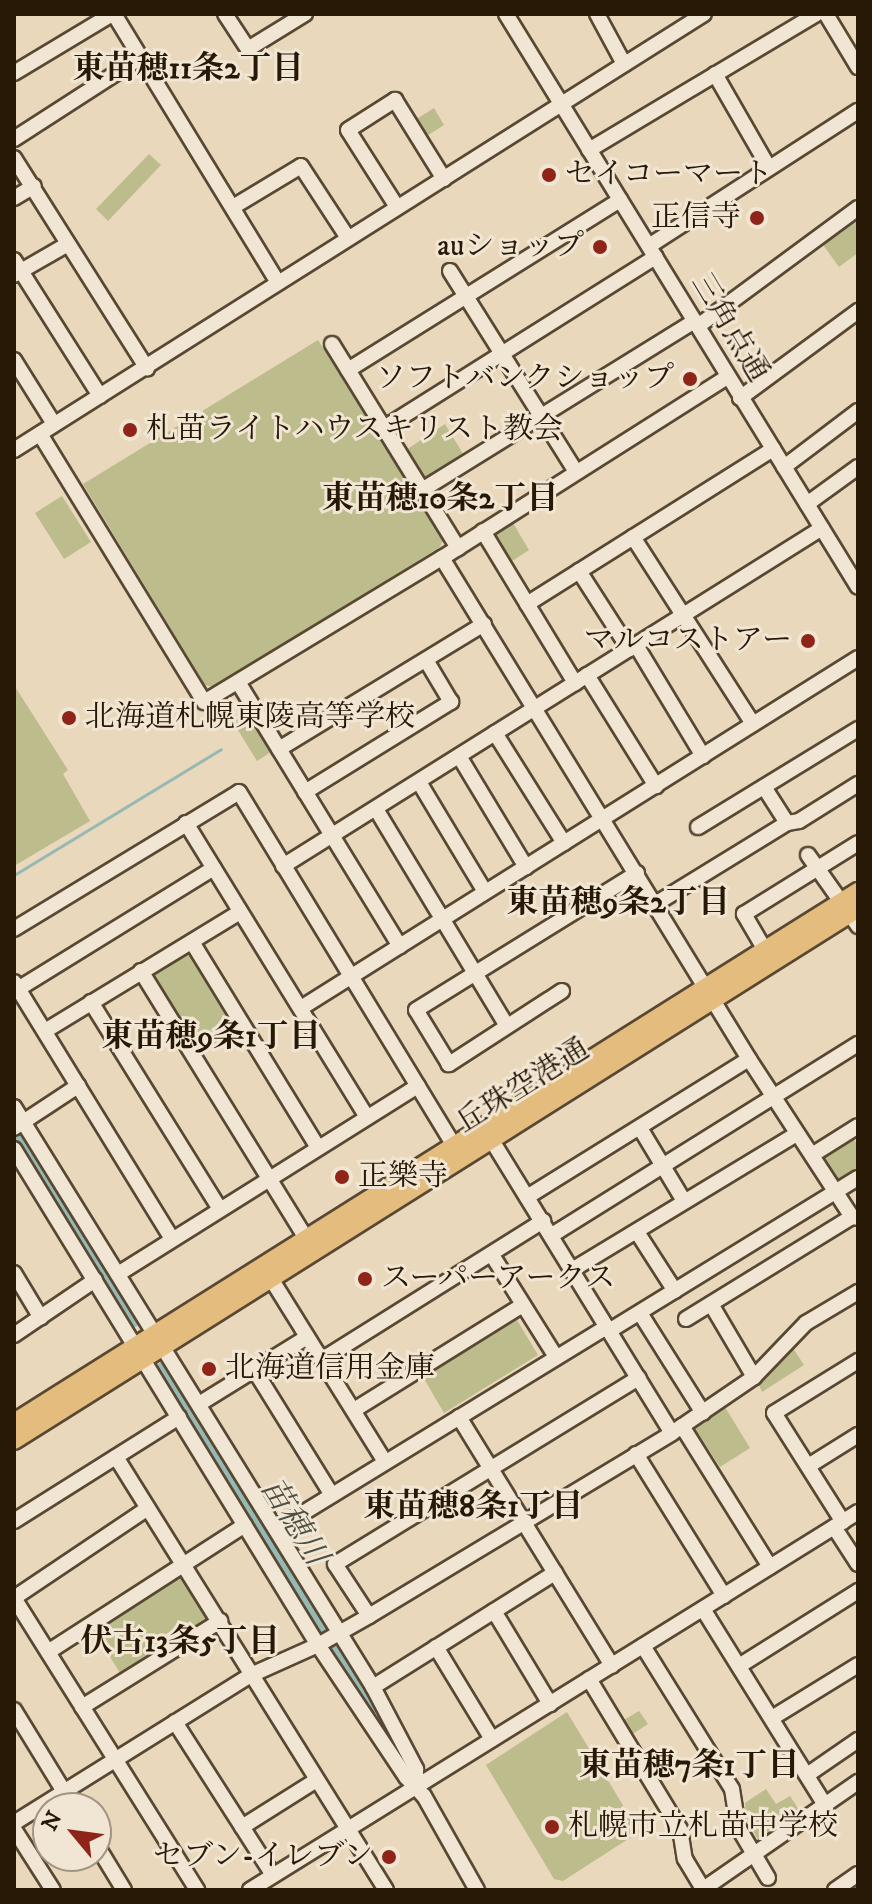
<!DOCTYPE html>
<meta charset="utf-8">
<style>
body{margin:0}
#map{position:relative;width:872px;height:1904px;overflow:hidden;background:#e9d8bb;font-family:"IM FELL DW Pica","Noto Serif JP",serif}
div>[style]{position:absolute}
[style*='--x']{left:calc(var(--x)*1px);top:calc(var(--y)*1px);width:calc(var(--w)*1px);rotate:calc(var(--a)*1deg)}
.green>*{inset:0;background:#bdbc8c}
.stream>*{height:3px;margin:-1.5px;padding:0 1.5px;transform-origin:1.5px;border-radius:1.5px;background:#97b9b3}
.river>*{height:18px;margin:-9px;padding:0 9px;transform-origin:9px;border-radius:9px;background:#97b9b3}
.roads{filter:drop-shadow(2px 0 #584833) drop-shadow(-2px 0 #584833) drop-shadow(0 2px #584833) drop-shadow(0 -2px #584833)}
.minor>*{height:14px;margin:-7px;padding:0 7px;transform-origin:7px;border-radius:7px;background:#f1e6d3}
.major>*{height:18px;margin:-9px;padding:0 9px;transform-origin:9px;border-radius:9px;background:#e4bc7e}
.dots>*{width:22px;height:22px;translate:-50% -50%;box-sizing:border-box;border:4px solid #f1e6d3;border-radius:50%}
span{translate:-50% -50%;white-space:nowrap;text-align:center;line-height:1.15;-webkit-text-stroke:6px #f1e6d3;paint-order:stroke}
.poi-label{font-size:30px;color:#281806}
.left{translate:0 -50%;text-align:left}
.right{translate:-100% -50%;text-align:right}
.street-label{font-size:30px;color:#281806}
.neighbourhood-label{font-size:32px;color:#281806;font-weight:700}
.water-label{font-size:32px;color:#4f5043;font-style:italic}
.frame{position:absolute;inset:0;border:16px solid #281806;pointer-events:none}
.north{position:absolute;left:32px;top:1792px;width:80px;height:80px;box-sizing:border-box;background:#f1e6d3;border:2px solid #a19481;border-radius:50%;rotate:299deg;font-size:22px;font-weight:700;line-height:32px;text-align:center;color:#281806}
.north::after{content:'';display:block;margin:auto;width:28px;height:36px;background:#8f2418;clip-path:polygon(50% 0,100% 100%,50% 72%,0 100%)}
</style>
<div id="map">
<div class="green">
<div style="clip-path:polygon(434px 108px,444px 125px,425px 137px,415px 120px)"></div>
<div style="clip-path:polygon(149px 154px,161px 165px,108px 221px,96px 209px)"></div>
<div style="clip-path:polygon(858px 215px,858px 253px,839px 267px,821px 242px)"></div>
<div style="clip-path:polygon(318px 340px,443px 540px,440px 547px,213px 687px,205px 685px,83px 484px)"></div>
<div style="clip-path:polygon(445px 424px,465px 457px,425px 482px,406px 450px)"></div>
<div style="clip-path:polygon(62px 496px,91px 542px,64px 559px,35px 513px)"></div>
<div style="clip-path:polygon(513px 523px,529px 550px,509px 563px,493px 536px)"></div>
<div style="clip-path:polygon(14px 685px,68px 770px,63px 774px,90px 821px,14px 866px)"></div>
<div style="clip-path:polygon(249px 712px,274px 750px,257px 761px,233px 722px)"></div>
<div style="clip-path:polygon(187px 948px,238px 1029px,199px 1054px,148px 973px)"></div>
<div style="clip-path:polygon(853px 1138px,858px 1145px,858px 1170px,840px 1182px,823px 1157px)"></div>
<div style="clip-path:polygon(517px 1320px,538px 1355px,444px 1413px,423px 1377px)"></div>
<div style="clip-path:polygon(793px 1348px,804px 1365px,762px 1392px,758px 1383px)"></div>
<div style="clip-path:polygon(725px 1407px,750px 1448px,720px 1467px,694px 1427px)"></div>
<div style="clip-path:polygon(179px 1575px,185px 1576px,210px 1616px,207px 1622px,122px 1676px,93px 1630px)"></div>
<div style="clip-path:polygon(639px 1711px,648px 1724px,631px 1735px,622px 1721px)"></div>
<div style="clip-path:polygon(567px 1712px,639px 1832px,563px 1881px,554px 1879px,486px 1765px)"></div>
<div style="clip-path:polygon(766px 1789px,776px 1804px,790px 1796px,801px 1813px,759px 1841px,747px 1821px,745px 1803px)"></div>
</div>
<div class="stream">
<div style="--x:14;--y:875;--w:242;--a:-31.3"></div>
</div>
<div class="river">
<div style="--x:14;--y:1127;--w:225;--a:58.4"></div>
<div style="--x:164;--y:1371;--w:393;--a:58.2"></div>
</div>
<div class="roads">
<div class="minor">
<div style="--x:114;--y:14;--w:315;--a:58.6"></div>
<div style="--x:225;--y:14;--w:42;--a:56.7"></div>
<div style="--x:248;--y:49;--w:67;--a:-31.6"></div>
<div style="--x:506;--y:14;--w:672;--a:58.44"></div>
<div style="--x:597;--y:14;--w:57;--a:61.6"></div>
<div style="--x:826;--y:14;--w:62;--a:58.9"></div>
<div style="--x:14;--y:73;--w:114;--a:-31"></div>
<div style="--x:715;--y:74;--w:108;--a:60.1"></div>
<div style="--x:14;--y:139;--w:151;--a:-32.8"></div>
<div style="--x:589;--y:150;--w:265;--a:-30.9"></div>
<div style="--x:14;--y:158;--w:249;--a:57.7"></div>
<div style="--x:14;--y:198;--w:23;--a:-31"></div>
<div style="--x:233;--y:207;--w:79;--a:-31.1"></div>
<div style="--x:301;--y:166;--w:86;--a:56.9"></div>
<div style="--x:397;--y:207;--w:91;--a:-122.5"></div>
<div style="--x:348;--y:130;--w:56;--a:-32.6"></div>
<div style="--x:395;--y:100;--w:93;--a:58.2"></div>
<div style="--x:649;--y:246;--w:249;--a:-32.9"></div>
<div style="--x:14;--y:260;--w:161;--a:57.7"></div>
<div style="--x:450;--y:271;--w:237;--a:57.9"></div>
<div style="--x:14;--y:275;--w:62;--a:-29.9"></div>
<div style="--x:698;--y:326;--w:199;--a:-36.4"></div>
<div style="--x:332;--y:344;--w:240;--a:58.3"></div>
<div style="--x:14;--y:360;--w:75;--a:58"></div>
<div style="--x:348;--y:370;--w:321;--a:-32"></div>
<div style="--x:740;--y:398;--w:147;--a:-36.4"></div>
<div style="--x:384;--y:428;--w:321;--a:-32.2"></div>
<div style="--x:40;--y:434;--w:314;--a:58.5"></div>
<div style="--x:204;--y:702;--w:278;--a:-31.2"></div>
<div style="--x:442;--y:558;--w:338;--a:-32.4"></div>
<div style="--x:14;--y:450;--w:816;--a:-32.29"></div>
<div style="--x:784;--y:467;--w:93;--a:-37.1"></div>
<div style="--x:422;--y:490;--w:321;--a:-31.8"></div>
<div style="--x:807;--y:504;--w:63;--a:-36"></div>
<div style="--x:483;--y:531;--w:178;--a:58.8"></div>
<div style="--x:633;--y:537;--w:222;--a:57.3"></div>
<div style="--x:442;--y:558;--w:588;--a:58.5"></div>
<div style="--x:749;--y:1059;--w:189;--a:56.9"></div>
<div style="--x:579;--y:571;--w:93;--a:57.3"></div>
<div style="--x:527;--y:604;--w:291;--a:-32.2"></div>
<div style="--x:636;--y:645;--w:130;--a:58.9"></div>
<div style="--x:587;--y:675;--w:131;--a:58.1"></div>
<div style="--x:238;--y:682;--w:310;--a:58.5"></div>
<div style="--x:495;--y:733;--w:130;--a:57.9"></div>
<div style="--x:279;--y:749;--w:240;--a:-31.4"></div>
<div style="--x:459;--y:756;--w:130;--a:58.9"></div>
<div style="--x:419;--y:782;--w:128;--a:59"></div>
<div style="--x:764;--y:787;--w:43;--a:57.4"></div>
<div style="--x:305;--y:792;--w:172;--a:-31.7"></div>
<div style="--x:451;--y:702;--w:49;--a:-120.8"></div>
<div style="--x:376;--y:809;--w:253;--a:58.9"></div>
<div style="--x:186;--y:823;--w:345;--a:58.4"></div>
<div style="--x:698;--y:827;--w:188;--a:-31.5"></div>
<div style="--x:808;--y:855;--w:87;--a:54.8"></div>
<div style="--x:283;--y:866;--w:636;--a:-32.09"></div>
<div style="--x:657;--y:903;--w:153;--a:-31.6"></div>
<div style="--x:787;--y:823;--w:12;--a:-9"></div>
<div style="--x:799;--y:821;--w:70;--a:-32.1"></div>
<div style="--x:14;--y:929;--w:263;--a:-31.3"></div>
<div style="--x:239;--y:792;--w:425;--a:58.7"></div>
<div style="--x:192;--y:942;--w:241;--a:58.5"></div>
<div style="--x:765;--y:950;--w:42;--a:-120.3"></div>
<div style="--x:744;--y:914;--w:134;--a:-31.9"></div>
<div style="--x:141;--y:971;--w:312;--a:58.3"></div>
<div style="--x:14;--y:982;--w:302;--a:58.4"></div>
<div style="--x:18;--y:989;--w:230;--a:-31.7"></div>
<div style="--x:562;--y:991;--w:135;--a:147.1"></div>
<div style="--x:449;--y:1064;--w:63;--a:-121.4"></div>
<div style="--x:416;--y:1010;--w:260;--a:-31.8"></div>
<div style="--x:91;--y:1002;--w:244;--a:58.1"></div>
<div style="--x:301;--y:1008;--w:658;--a:-32.14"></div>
<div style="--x:45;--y:1031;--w:228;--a:-31.4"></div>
<div style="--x:14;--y:1107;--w:682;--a:58.24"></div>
<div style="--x:373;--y:1687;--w:93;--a:62.3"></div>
<div style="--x:416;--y:1769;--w:16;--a:90"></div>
<div style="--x:14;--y:1128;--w:77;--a:-33.3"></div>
<div style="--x:640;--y:1128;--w:85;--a:58.9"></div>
<div style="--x:491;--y:1139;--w:345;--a:58.4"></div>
<div style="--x:14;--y:1149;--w:582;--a:58.5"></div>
<div style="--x:318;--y:1645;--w:159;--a:56.3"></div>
<div style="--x:406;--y:1777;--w:26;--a:47"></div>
<div style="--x:424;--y:1796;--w:108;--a:60.6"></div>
<div style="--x:812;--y:1155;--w:54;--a:-32.2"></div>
<div style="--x:527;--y:1197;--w:261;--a:-31.9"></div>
<div style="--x:637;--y:1232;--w:70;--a:57.2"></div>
<div style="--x:552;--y:1235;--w:361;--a:-32"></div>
<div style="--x:492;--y:1255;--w:120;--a:57.9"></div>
<div style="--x:572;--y:1270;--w:263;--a:-31.2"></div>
<div style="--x:14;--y:1273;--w:52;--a:59"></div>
<div style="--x:118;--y:1274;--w:354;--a:-32.1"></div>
<div style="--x:270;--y:1277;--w:218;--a:58.1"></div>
<div style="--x:711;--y:1304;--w:85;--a:59.5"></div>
<div style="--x:754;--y:1377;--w:75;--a:-46.1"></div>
<div style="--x:806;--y:1323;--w:61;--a:-30.8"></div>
<div style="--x:640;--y:1313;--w:118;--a:57.8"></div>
<div style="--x:686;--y:1319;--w:195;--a:-31.6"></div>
<div style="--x:852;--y:1217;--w:6;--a:9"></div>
<div style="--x:609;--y:1331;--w:292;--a:-31.6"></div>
<div style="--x:14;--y:1335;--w:98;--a:-34.2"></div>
<div style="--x:323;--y:1359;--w:260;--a:-32.1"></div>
<div style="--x:255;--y:1371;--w:146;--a:58.2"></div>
<div style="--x:199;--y:1404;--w:127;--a:-31.8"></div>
<div style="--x:354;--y:1410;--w:199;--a:-31.9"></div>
<div style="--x:459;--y:1417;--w:292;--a:58.4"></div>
<div style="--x:682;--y:1426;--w:166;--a:58"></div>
<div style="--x:636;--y:1454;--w:167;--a:58.2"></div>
<div style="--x:116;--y:1457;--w:510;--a:58.05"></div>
<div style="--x:810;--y:1465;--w:57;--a:-32"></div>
<div style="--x:14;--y:1521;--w:195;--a:-32.2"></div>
<div style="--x:843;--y:1522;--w:129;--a:-122.3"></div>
<div style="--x:774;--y:1413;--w:99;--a:-31.8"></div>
<div style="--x:834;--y:1527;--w:44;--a:57"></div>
<div style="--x:277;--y:1529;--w:387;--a:-31.5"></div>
<div style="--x:14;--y:1598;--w:345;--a:57.9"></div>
<div style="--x:14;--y:1598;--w:161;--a:-33.9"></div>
<div style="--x:703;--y:1609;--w:231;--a:58.1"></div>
<div style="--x:494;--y:1611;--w:109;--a:58.9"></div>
<div style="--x:369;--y:1616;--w:62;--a:-123.2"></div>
<div style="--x:335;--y:1564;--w:356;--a:-31.5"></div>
<div style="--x:643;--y:1646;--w:168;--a:58.1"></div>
<div style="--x:732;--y:1789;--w:38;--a:81"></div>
<div style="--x:738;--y:1827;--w:59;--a:59.5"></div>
<div style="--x:436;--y:1647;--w:108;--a:58.7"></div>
<div style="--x:48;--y:1652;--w:234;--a:-32.8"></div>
<div style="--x:739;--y:1666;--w:141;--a:-32.2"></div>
<div style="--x:589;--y:1679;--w:175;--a:58.8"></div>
<div style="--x:680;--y:1829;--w:30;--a:81"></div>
<div style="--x:685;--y:1859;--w:35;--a:59"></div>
<div style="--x:373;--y:1687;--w:215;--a:-32.1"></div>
<div style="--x:82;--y:1707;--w:163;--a:-31.9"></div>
<div style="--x:14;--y:1710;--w:115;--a:58.5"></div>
<div style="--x:772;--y:1718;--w:101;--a:-31.6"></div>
<div style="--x:175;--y:1722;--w:182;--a:57.4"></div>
<div style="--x:807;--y:1775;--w:62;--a:-34.5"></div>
<div style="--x:14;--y:1823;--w:279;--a:-32"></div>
<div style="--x:251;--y:1675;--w:73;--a:-24.1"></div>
<div style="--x:318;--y:1645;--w:59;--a:-29.6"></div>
<div style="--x:369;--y:1616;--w:354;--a:-31.1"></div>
<div style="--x:672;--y:1433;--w:99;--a:-34.3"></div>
<div style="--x:242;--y:1827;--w:86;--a:-32.2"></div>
<div style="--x:14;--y:1829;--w:72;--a:57.4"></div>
<div style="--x:96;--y:1844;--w:54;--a:58.7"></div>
<div style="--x:250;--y:1890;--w:716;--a:-31.87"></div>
<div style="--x:702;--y:1890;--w:190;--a:-34.7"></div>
<div style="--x:835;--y:1890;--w:28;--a:-35"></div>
</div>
<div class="major">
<div style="--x:14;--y:1423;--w:997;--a:-32.18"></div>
<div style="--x:14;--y:1440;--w:998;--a:-32.22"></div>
</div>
</div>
<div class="dots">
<div style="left:549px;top:175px;background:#8f2418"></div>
<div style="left:757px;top:218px;background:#8f2418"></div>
<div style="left:600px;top:247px;background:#8f2418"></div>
<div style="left:690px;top:379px;background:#8f2418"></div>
<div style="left:130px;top:430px;background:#8f2418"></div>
<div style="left:808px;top:641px;background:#8f2418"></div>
<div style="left:69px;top:718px;background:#8f2418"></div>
<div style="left:342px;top:1177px;background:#8f2418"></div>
<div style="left:365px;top:1279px;background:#8f2418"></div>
<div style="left:209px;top:1369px;background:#8f2418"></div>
<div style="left:552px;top:1827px;background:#8f2418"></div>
<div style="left:389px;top:1857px;background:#8f2418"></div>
</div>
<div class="poi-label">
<span class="left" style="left:565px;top:175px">セイコーマート</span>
<span class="right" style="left:741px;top:218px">正信寺</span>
<span class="right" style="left:584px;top:247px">auショップ</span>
<span class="right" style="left:674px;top:379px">ソフトバンクショップ</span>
<span class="left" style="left:146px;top:430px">札苗ライトハウスキリスト教会</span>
<span class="right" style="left:792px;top:641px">マルコストアー</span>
<span class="left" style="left:85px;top:718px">北海道札幌東陵高等学校</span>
<span class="left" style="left:358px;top:1177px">正樂寺</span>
<span class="left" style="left:381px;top:1279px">スーパーアークス</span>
<span class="left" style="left:225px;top:1369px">北海道信用金庫</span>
<span class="left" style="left:568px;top:1827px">札幌市立札苗中学校</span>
<span class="right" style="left:373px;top:1857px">セブン-イレブン</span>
</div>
<div class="street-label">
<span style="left:729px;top:328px;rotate:59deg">三角点通</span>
<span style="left:523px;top:1087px;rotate:-32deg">丘珠空港通</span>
</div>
<div class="neighbourhood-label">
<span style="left:188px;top:69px">東苗穂11条2丁目</span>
<span style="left:440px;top:499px">東苗穂10条2丁目</span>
<span style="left:618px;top:903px">東苗穂9条2丁目</span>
<span style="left:211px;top:1037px">東苗穂9条1丁目</span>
<span style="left:473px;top:1507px">東苗穂8条1丁目</span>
<span style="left:180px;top:1642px">伏古13条5丁目</span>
<span style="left:689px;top:1766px">東苗穂7条1丁目</span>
</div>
<div class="water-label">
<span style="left:293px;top:1522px;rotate:58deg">苗穂川</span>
</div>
<div class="frame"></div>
<div class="north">N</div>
</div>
